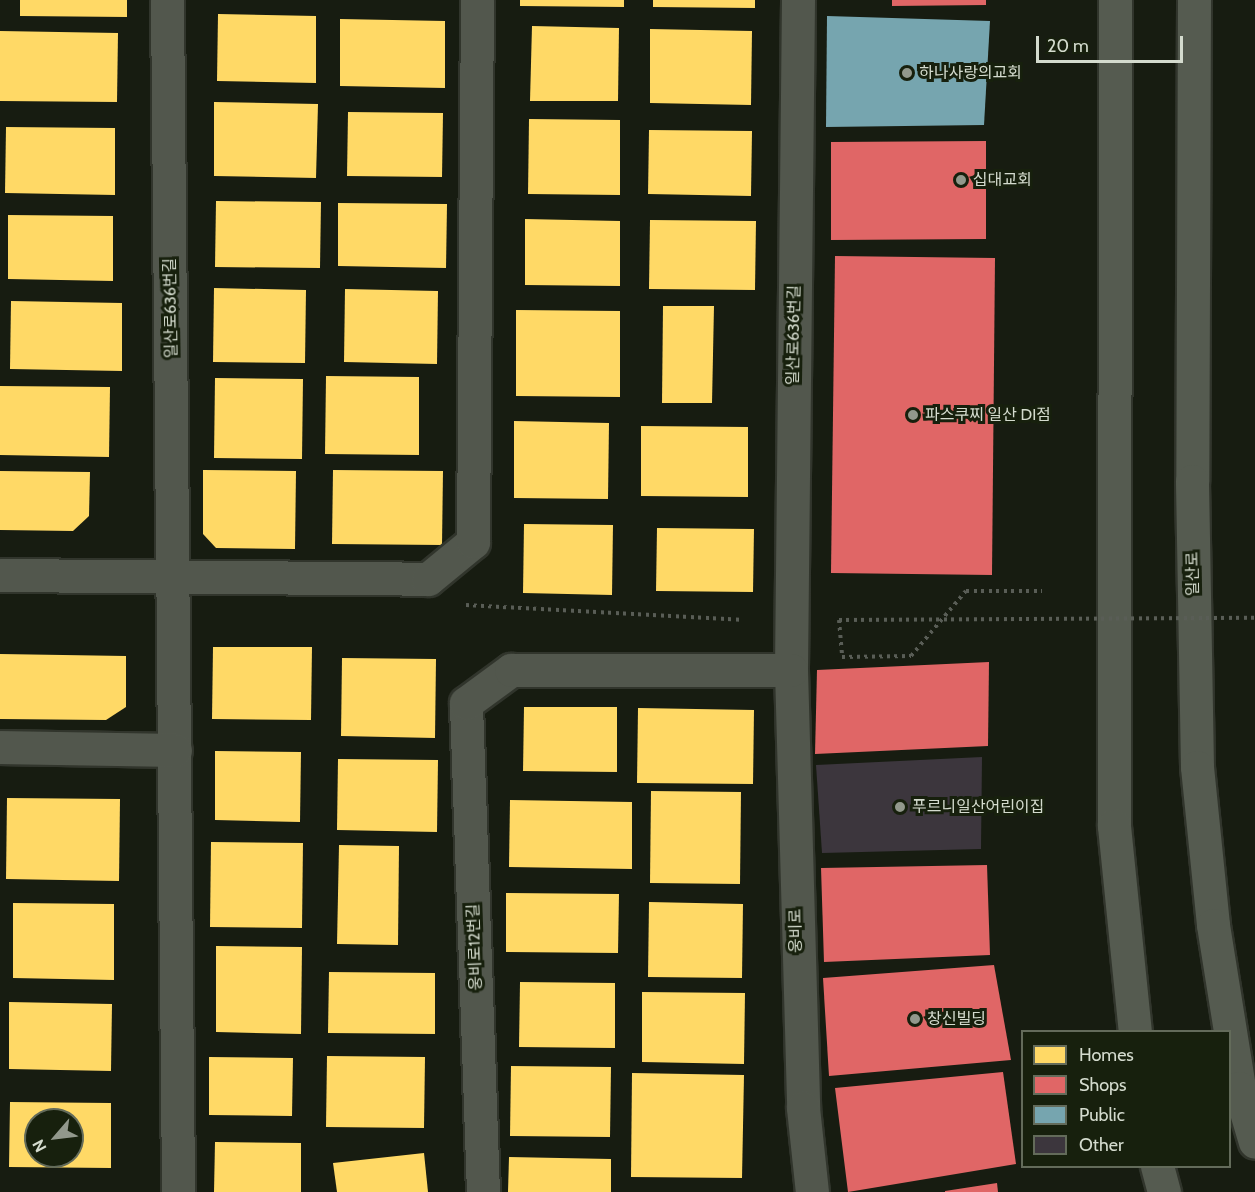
<!DOCTYPE html>
<meta charset="utf-8">
<style>
body{margin:0}
#map{position:relative;width:1255px;height:1192px;overflow:hidden;background:#171c11;font-family:Cabin,"Noto Sans KR",sans-serif}
div>[style]{position:absolute}
[style*='--x']{left:calc(var(--x)*1px);top:calc(var(--y)*1px);width:calc(var(--w)*1px);rotate:calc(var(--a)*1deg)}
.homes>*{inset:0;background:#ffd966}
.shops>*{inset:0;background:#e06666}
.public>*{inset:0;background:#76a5af}
.building>*{inset:0;background:#3c363d}
.path>*{height:4px;margin-top:-2px;transform-origin:0;background:repeating-linear-gradient(90deg,#595d56 0 3px,transparent 0 7.5px)}
.roads{filter:drop-shadow(2px 0 #31352c) drop-shadow(-2px 0 #31352c) drop-shadow(0 2px #31352c) drop-shadow(0 -2px #31352c)}
.street>*{height:33px;margin:-16.5px;padding:0 16.5px;transform-origin:16.5px;border-radius:16.5px;background:#52574d}
.primary>*{height:33px;margin:-16.5px;padding:0 16.5px;transform-origin:16.5px;border-radius:16.5px;background:#555b50}
.path-bridge>*{height:4px;margin-top:-2px;transform-origin:0;background:repeating-linear-gradient(90deg,#595d56 0 3px,transparent 0 7.5px)}
.dots>*{width:16px;height:16px;translate:-50% -50%;box-sizing:border-box;border:3px solid #17200d;border-radius:50%}
span{translate:-50% -50%;white-space:nowrap;text-align:center;line-height:1.15;-webkit-text-stroke:6px #17200d;paint-order:stroke}
.poi-label{font-size:16px;color:#d4dbce}
.left{translate:0 -50%;text-align:left}
.street-label{font-size:16px;color:#d4dbce}
.legend{position:absolute;left:1021px;top:1030px;width:210px;height:138px;box-sizing:border-box;background:#17200d;border:2px solid #636b5a;margin:0;padding:8px 10px;list-style:none;font-size:18px;color:#d4dbce}
.legend li{display:flex;align-items:center;gap:12px;height:30px}
.legend b{width:30px;border:2px solid #636b5a}
.north{position:absolute;left:24px;top:1108px;width:60px;height:60px;box-sizing:border-box;background:#17200d;border:2px solid #636b5a;border-radius:50%;rotate:242deg;font-size:16px;font-weight:700;line-height:24px;text-align:center;color:#d4dbce}
.north::after{content:'';display:block;margin:auto;width:21px;height:27px;background:#92988c;clip-path:polygon(50% 0,100% 100%,50% 72%,0 100%)}
.scale{position:absolute;left:1036px;top:36px;width:147px;height:27px;box-sizing:border-box;border:3px solid #d4dbce;border-top:0;padding-left:8px;font-size:18px;line-height:21px;white-space:nowrap;color:#d4dbce;-webkit-text-stroke:4px #17200d;paint-order:stroke}
</style>
<div id="map">
<div class="homes">
<div style="clip-path:polygon(20px 0,127px 0,127px 17px,20px 16px)"></div>
<div style="clip-path:polygon(520px 0,624px 0,624px 7px,520px 6px)"></div>
<div style="clip-path:polygon(653px 0,755px 0,755px 8px,653px 7px)"></div>
<div style="clip-path:polygon(218px 14px,316px 16px,316px 83px,217px 81px)"></div>
<div style="clip-path:polygon(340px 19px,445px 21px,445px 88px,340px 86px)"></div>
<div style="clip-path:polygon(532px 26px,619px 28px,618px 101px,530px 101px)"></div>
<div style="clip-path:polygon(650px 29px,752px 31px,751px 105px,650px 103px)"></div>
<div style="clip-path:polygon(0 31px,118px 33px,117px 102px,0 101px)"></div>
<div style="clip-path:polygon(214px 102px,318px 104px,316px 178px,214px 176px)"></div>
<div style="clip-path:polygon(348px 112px,443px 113px,442px 177px,347px 176px)"></div>
<div style="clip-path:polygon(529px 119px,620px 120px,620px 195px,528px 194px)"></div>
<div style="clip-path:polygon(6px 127px,115px 128px,115px 195px,5px 193px)"></div>
<div style="clip-path:polygon(649px 130px,752px 131px,751px 196px,648px 194px)"></div>
<div style="clip-path:polygon(216px 201px,321px 202px,320px 268px,215px 267px)"></div>
<div style="clip-path:polygon(338px 203px,447px 204px,446px 268px,338px 266px)"></div>
<div style="clip-path:polygon(8px 215px,113px 216px,113px 281px,8px 279px)"></div>
<div style="clip-path:polygon(525px 219px,620px 221px,620px 286px,525px 285px)"></div>
<div style="clip-path:polygon(650px 220px,756px 221px,755px 290px,649px 289px)"></div>
<div style="clip-path:polygon(214px 288px,306px 290px,305px 363px,213px 362px)"></div>
<div style="clip-path:polygon(345px 289px,438px 291px,437px 364px,344px 362px)"></div>
<div style="clip-path:polygon(11px 301px,122px 303px,122px 371px,10px 369px)"></div>
<div style="clip-path:polygon(663px 306px,714px 306px,712px 403px,662px 403px)"></div>
<div style="clip-path:polygon(516px 310px,620px 311px,620px 397px,516px 396px)"></div>
<div style="clip-path:polygon(326px 376px,419px 377px,419px 455px,325px 454px)"></div>
<div style="clip-path:polygon(215px 378px,303px 379px,302px 459px,214px 458px)"></div>
<div style="clip-path:polygon(0 386px,110px 387px,109px 457px,0 455px)"></div>
<div style="clip-path:polygon(514px 421px,609px 423px,608px 499px,514px 498px)"></div>
<div style="clip-path:polygon(641px 426px,748px 427px,748px 497px,641px 496px)"></div>
<div style="clip-path:polygon(203px 470px,296px 471px,295px 549px,216px 548px,203px 534px)"></div>
<div style="clip-path:polygon(333px 470px,443px 471px,442px 545px,332px 544px)"></div>
<div style="clip-path:polygon(0 471px,90px 472px,89px 516px,73px 531px,0 530px)"></div>
<div style="clip-path:polygon(524px 524px,613px 525px,612px 595px,523px 593px)"></div>
<div style="clip-path:polygon(657px 528px,754px 529px,753px 592px,656px 591px)"></div>
<div style="clip-path:polygon(213px 647px,312px 647px,311px 720px,212px 719px)"></div>
<div style="clip-path:polygon(0 654px,126px 656px,126px 707px,106px 720px,0 719px)"></div>
<div style="clip-path:polygon(342px 658px,436px 659px,435px 738px,341px 736px)"></div>
<div style="clip-path:polygon(524px 707px,617px 707px,617px 772px,523px 771px)"></div>
<div style="clip-path:polygon(638px 708px,754px 710px,753px 784px,637px 783px)"></div>
<div style="clip-path:polygon(215px 751px,301px 752px,300px 822px,215px 820px)"></div>
<div style="clip-path:polygon(338px 759px,438px 760px,437px 832px,337px 830px)"></div>
<div style="clip-path:polygon(651px 791px,741px 792px,740px 884px,650px 883px)"></div>
<div style="clip-path:polygon(7px 798px,120px 799px,119px 881px,6px 879px)"></div>
<div style="clip-path:polygon(510px 800px,632px 802px,632px 869px,509px 867px)"></div>
<div style="clip-path:polygon(211px 842px,303px 843px,302px 928px,210px 927px)"></div>
<div style="clip-path:polygon(339px 845px,399px 846px,398px 945px,337px 944px)"></div>
<div style="clip-path:polygon(506px 893px,619px 894px,618px 953px,506px 952px)"></div>
<div style="clip-path:polygon(649px 902px,743px 904px,742px 978px,648px 977px)"></div>
<div style="clip-path:polygon(13px 903px,114px 904px,114px 980px,13px 978px)"></div>
<div style="clip-path:polygon(216px 946px,302px 947px,301px 1034px,216px 1032px)"></div>
<div style="clip-path:polygon(329px 972px,435px 973px,435px 1034px,328px 1033px)"></div>
<div style="clip-path:polygon(520px 982px,615px 983px,615px 1048px,519px 1047px)"></div>
<div style="clip-path:polygon(642px 992px,745px 993px,744px 1064px,642px 1062px)"></div>
<div style="clip-path:polygon(9px 1002px,112px 1004px,111px 1071px,9px 1069px)"></div>
<div style="clip-path:polygon(327px 1056px,425px 1057px,424px 1128px,326px 1127px)"></div>
<div style="clip-path:polygon(209px 1057px,293px 1058px,292px 1116px,209px 1115px)"></div>
<div style="clip-path:polygon(511px 1066px,611px 1067px,610px 1137px,510px 1136px)"></div>
<div style="clip-path:polygon(632px 1073px,744px 1075px,742px 1178px,631px 1177px)"></div>
<div style="clip-path:polygon(evenodd,10px 1102px,111px 1103px,111px 1168px,9px 1167px,10px 1102px,36px 1120px,72px 1120px,72px 1156px,36px 1156px,36px 1120px)"></div>
<div style="clip-path:polygon(215px 1142px,301px 1143px,301px 1192px,214px 1192px)"></div>
<div style="clip-path:polygon(424px 1153px,428px 1192px,337px 1192px,333px 1163px)"></div>
<div style="clip-path:polygon(509px 1157px,611px 1159px,611px 1192px,508px 1192px)"></div>
</div>
<div class="shops">
<div style="clip-path:polygon(892px 0,986px 0,986px 5px,892px 6px)"></div>
<div style="clip-path:polygon(986px 141px,986px 239px,831px 240px,831px 142px)"></div>
<div style="clip-path:polygon(835px 256px,995px 258px,992px 575px,831px 573px)"></div>
<div style="clip-path:polygon(989px 662px,988px 746px,815px 754px,817px 670px)"></div>
<div style="clip-path:polygon(987px 865px,990px 955px,824px 962px,821px 868px)"></div>
<div style="clip-path:polygon(994px 965px,1011px 1060px,829px 1076px,823px 978px)"></div>
<div style="clip-path:polygon(1003px 1072px,1016px 1164px,848px 1192px,835px 1088px)"></div>
<div style="clip-path:polygon(997px 1183px,998px 1192px,945px 1192px,945px 1191px)"></div>
</div>
<div class="public">
<div style="clip-path:polygon(827px 16px,990px 21px,984px 125px,826px 127px)"></div>
</div>
<div class="building">
<div style="clip-path:polygon(982px 757px,981px 849px,822px 853px,816px 765px)"></div>
</div>
<div class="path">
<div style="--x:466;--y:605;--w:275;--a:3.1"></div>
<div style="--x:839;--y:620;--w:37;--a:85"></div>
<div style="--x:842;--y:657;--w:69;--a:-0.8"></div>
<div style="--x:911;--y:656;--w:85;--a:-49.8"></div>
<div style="--x:966;--y:591;--w:76;--a:0"></div>
</div>
<div class="roads">
<div class="street">
<div style="--x:167;--y:0;--w:1192;--a:89.47"></div>
<div style="--x:798;--y:0;--w:670;--a:90.6"></div>
<div style="--x:791;--y:670;--w:438;--a:88.4"></div>
<div style="--x:803;--y:1108;--w:84;--a:83.9"></div>
<div style="--x:0;--y:575;--w:428;--a:0.5"></div>
<div style="--x:428;--y:579;--w:58;--a:-39.4"></div>
<div style="--x:473;--y:542;--w:542;--a:-89.58"></div>
<div style="--x:0;--y:747;--w:175;--a:1"></div>
<div style="--x:483;--y:1192;--w:489;--a:-92"></div>
<div style="--x:466;--y:703;--w:56;--a:-36.3"></div>
<div style="--x:511;--y:670;--w:280;--a:0"></div>
</div>
<div class="primary">
<div style="--x:1115;--y:0;--w:826;--a:90.07"></div>
<div style="--x:1114;--y:826;--w:207;--a:84.2"></div>
<div style="--x:1194;--y:0;--w:481;--a:90.2"></div>
<div style="--x:1192;--y:481;--w:286;--a:89"></div>
<div style="--x:1197;--y:767;--w:159;--a:84.2"></div>
<div style="--x:1213;--y:925;--w:165;--a:80.9"></div>
<div style="--x:1239;--y:1088;--w:56;--a:73.5"></div>
<div style="--x:1157;--y:1166;--w:27;--a:75"></div>
</div>
</div>
<div class="path-bridge">
<div style="--x:839;--y:620;--w:416;--a:-0.3"></div>
</div>
<div class="dots">
<div style="left:907px;top:73px;background:#92988c"></div>
<div style="left:961px;top:180px;background:#92988c"></div>
<div style="left:913px;top:415px;background:#92988c"></div>
<div style="left:900px;top:807px;background:#92988c"></div>
<div style="left:915px;top:1019px;background:#92988c"></div>
</div>
<div class="poi-label">
<span class="left" style="left:919px;top:73px">하나사랑의교회</span>
<span class="left" style="left:973px;top:180px">십대교회</span>
<span class="left" style="left:925px;top:415px">파스쿠찌 일산 DI점</span>
<span class="left" style="left:912px;top:807px">푸르니일산어린이집</span>
<span class="left" style="left:927px;top:1019px">창신빌딩</span>
</div>
<div class="street-label">
<span style="left:171px;top:308px;rotate:-91deg">일산로636번길</span>
<span style="left:794px;top:335px;rotate:-89deg">일산로636번길</span>
<span style="left:1193px;top:574px;rotate:-91deg">일산로</span>
<span style="left:796px;top:931px;rotate:-91deg">웅비로</span>
<span style="left:475px;top:947px;rotate:-92deg">웅비로12번길</span>
</div>
<ul class="legend">
<li><b style="height:16px;background:#ffd966"></b>Homes</li>
<li><b style="height:16px;background:#e06666"></b>Shops</li>
<li><b style="height:16px;background:#76a5af"></b>Public</li>
<li><b style="height:16px;background:#3c363d"></b>Other</li>
</ul>
<div class="north">N</div>
<div class="scale">20 m</div>
</div>
